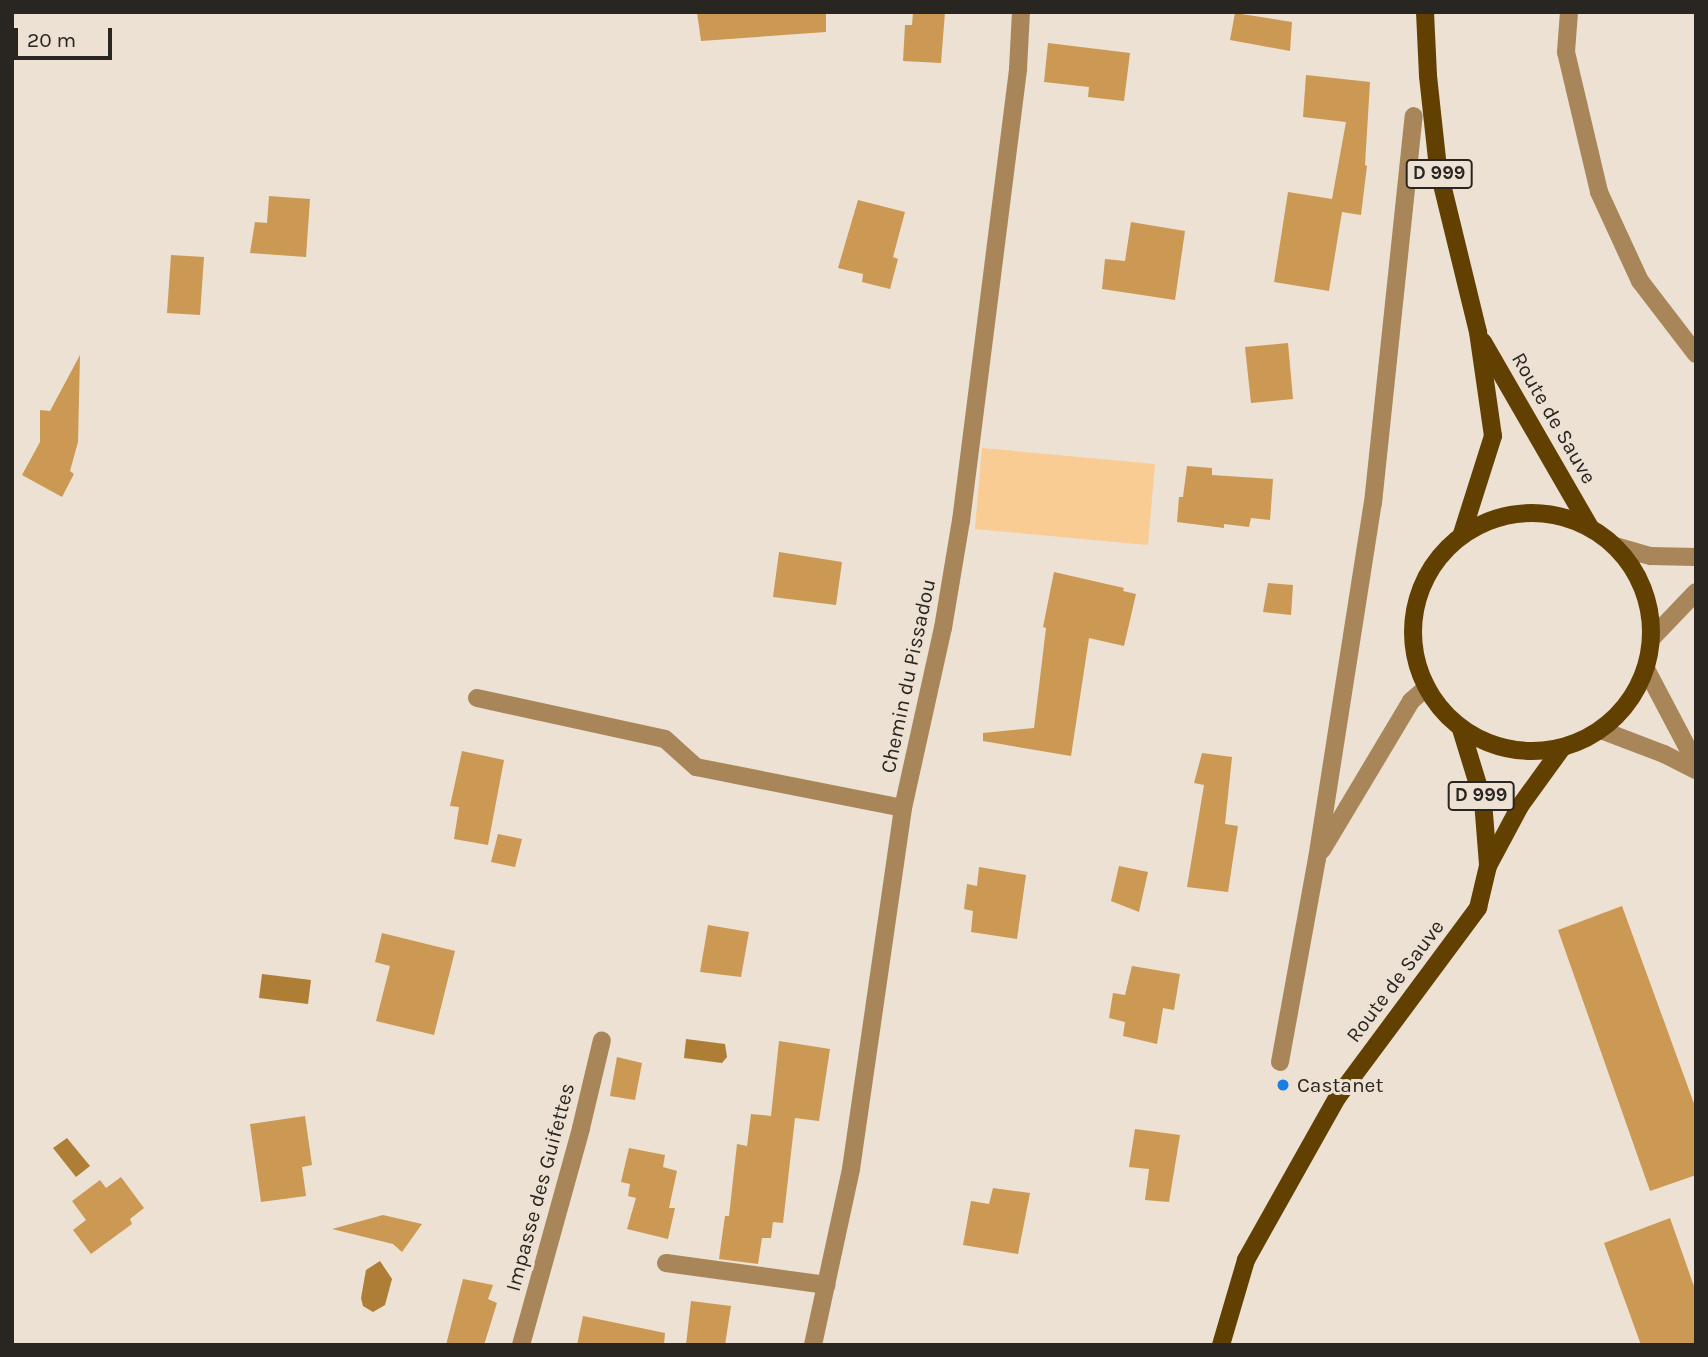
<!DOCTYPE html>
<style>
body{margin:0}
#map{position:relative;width:1708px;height:1357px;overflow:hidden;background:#ece1d2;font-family:Karla,sans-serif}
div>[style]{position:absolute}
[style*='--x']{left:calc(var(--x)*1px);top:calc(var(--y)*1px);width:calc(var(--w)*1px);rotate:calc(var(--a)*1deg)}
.green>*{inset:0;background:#f8cc93}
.water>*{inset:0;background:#ae7e37}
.building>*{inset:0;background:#cb9953}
.service>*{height:18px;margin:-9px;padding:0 9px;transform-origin:9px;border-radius:9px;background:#a88659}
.minor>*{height:18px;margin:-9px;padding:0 9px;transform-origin:9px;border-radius:9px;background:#a88659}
.tertiary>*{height:18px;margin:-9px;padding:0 9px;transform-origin:9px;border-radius:9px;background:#a88659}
.primary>*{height:18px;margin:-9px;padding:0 9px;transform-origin:9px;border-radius:9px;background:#624001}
.primary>.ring{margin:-9px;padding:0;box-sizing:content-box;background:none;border:18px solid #624001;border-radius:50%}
.dots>*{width:19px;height:19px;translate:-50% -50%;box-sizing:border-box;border:4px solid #ece1d2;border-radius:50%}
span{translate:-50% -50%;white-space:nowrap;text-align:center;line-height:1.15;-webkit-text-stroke:6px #ece1d2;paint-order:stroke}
.shield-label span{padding:2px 5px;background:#ece1d2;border:2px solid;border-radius:5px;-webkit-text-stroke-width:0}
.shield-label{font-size:19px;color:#292520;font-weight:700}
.street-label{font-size:21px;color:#292520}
.poi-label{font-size:21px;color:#292520}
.left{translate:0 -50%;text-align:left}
.frame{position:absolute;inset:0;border:14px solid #292520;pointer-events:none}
.scale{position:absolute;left:14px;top:28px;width:98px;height:32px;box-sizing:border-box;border:4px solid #292520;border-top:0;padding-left:9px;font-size:21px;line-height:24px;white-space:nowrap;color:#292520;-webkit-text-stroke:5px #ece1d2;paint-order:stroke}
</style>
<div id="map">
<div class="green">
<div style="clip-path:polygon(982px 448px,1155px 464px,1148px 545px,975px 529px)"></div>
</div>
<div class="water">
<div style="clip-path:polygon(262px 974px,311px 980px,308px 1004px,259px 998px)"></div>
<div style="clip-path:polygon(686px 1039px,725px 1044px,727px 1057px,722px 1063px,684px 1058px)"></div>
<div style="clip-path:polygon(67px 1138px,90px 1166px,76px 1177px,53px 1148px)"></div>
<div style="clip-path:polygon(380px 1261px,392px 1279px,385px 1305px,373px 1312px,363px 1306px,361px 1298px,366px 1270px)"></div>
</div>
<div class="building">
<div style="clip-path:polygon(697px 12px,826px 12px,826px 32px,701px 41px)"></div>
<div style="clip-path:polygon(913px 12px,945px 12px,941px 63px,903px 61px,905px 25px,912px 25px)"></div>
<div style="clip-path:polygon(1235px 13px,1292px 22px,1290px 51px,1230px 40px)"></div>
<div style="clip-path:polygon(1048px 43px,1130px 53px,1124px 101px,1088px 97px,1089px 87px,1044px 82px)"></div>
<div style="clip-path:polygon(1306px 75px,1370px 82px,1365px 165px,1367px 166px,1361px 215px,1342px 212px,1329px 291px,1274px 282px,1288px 192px,1332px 199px,1346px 122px,1303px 117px)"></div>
<div style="clip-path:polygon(269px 196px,310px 199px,306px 257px,250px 253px,255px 222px,267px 223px)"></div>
<div style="clip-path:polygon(858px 200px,905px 212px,893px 257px,898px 259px,890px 289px,862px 282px,863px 274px,838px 268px)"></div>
<div style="clip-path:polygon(1131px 222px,1185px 231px,1175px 300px,1102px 289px,1105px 259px,1125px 261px)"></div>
<div style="clip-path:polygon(171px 255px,204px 257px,200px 315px,167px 313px)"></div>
<div style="clip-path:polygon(1288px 343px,1293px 399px,1251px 403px,1245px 347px)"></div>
<div style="clip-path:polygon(80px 355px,78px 442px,70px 471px,74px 474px,62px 497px,22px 475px,40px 442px,40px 410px,50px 411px)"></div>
<div style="clip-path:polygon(1187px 466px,1212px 468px,1212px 475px,1273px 479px,1270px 520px,1251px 518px,1249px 527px,1224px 524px,1224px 528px,1177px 522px,1179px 497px,1183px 497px)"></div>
<div style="clip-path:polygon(779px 552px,842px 562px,836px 605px,773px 597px)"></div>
<div style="clip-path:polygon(1054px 572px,1124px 588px,1123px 591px,1136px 594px,1124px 646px,1089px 638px,1071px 756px,983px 741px,983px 733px,1034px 728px,1046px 628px,1043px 627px)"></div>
<div style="clip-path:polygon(1268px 583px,1293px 585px,1291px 615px,1263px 612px)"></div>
<div style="clip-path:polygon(462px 751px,504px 760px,488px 845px,454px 839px,459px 807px,450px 806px)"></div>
<div style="clip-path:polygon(1202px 753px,1232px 757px,1225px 824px,1238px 826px,1228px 892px,1187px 887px,1204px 785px,1194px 783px)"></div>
<div style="clip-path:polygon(498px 834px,522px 839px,515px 867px,491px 862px)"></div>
<div style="clip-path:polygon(1119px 866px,1148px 872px,1139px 912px,1111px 901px)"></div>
<div style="clip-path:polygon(979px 867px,1026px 875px,1017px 939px,971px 932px,973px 911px,964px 909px,967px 884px,977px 886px)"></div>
<div style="clip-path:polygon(1622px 906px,1696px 1109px,1696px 1175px,1650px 1191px,1558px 930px)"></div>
<div style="clip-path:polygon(708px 925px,749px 932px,741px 977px,700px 972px)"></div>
<div style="clip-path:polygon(382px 933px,455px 951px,434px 1035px,376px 1021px,390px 966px,375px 962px)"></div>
<div style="clip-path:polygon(1132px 966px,1180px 974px,1174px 1010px,1163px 1008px,1157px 1044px,1123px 1036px,1125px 1022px,1109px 1018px,1113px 993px,1125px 995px)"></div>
<div style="clip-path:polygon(779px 1041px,830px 1049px,819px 1121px,795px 1118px,783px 1223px,773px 1222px,771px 1238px,762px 1238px,758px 1264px,719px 1259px,725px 1216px,729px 1216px,737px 1144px,747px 1146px,751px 1114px,771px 1116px)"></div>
<div style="clip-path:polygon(617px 1057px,642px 1063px,635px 1100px,610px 1096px)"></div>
<div style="clip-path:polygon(305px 1116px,312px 1165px,302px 1167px,306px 1196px,261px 1202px,250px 1124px)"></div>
<div style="clip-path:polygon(1135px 1129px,1180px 1135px,1169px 1202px,1145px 1200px,1149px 1169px,1129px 1167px)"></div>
<div style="clip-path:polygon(629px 1148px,665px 1155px,663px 1167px,677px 1171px,669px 1208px,675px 1208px,668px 1239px,627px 1229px,636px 1198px,628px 1196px,630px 1184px,621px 1182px)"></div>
<div style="clip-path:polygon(121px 1177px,144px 1208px,130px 1219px,132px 1224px,91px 1254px,73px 1230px,86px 1220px,72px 1201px,100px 1180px,106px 1188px)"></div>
<div style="clip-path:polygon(993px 1188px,1030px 1193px,1018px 1254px,963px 1245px,971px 1201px,989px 1204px)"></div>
<div style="clip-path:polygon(383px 1215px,422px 1224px,402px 1252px,393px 1244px,332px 1229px)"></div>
<div style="clip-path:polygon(1670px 1218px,1696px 1292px,1696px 1345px,1641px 1345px,1604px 1243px)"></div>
<div style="clip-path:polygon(463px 1279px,493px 1285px,488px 1299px,497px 1303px,484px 1345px,446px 1345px)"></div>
<div style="clip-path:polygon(691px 1301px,731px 1306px,725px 1345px,686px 1345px)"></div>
<div style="clip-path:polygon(583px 1316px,665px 1333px,664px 1345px,577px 1345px)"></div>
</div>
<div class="service">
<div style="--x:477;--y:698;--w:192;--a:12.3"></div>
<div style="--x:665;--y:739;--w:42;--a:42.1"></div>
<div style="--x:696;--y:767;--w:211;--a:11.2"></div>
<div style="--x:1322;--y:850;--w:174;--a:-59.1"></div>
<div style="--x:1411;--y:701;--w:21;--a:-41"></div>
<div style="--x:1280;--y:1062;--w:206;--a:-79.7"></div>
<div style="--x:1317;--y:859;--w:360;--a:-81.1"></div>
<div style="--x:1373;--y:503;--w:389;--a:-84"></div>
<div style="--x:666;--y:1263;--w:162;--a:7.8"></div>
</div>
<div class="minor">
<div style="--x:1569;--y:12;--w:40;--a:94.3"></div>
<div style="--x:1566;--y:52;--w:144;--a:76.7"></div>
<div style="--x:1599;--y:192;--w:98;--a:65.3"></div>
<div style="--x:1640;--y:281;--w:92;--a:52.5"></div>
<div style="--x:1615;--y:546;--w:37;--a:16"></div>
<div style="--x:1651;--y:556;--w:45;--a:1.3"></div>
<div style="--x:1651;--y:639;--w:65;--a:-46.2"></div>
<div style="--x:521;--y:1345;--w:225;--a:-74.5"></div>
<div style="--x:581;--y:1128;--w:90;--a:-76.6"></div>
<div style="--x:813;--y:1345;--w:180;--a:-77.8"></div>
<div style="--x:851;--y:1169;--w:365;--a:-81.8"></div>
<div style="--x:903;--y:808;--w:184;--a:-77.5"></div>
<div style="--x:943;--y:628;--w:109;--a:-80.5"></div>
<div style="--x:961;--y:521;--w:456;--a:-82.8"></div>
<div style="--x:1018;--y:69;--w:57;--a:-87"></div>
</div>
<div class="tertiary">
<div style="--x:1646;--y:669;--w:107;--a:62.2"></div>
<div style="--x:1601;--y:730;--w:67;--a:20.9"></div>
<div style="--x:1664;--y:754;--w:36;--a:27"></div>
</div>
<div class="primary">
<div style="--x:1425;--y:12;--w:64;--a:87.3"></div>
<div style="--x:1428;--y:76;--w:93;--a:83.8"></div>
<div style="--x:1438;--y:168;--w:169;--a:76.3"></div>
<div style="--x:1478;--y:332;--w:105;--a:81.8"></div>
<div style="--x:1493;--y:436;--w:103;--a:107.6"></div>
<div style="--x:1483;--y:342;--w:214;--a:60"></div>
<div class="ring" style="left:1413px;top:513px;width:220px;height:220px"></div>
<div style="--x:1461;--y:729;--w:75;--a:73"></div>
<div style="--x:1483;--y:801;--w:64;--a:85.5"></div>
<div style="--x:1221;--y:1345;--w:89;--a:-73.6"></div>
<div style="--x:1246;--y:1260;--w:186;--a:-60.7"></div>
<div style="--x:1337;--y:1098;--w:237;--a:-53.4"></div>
<div style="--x:1478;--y:908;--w:43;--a:-76.6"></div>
<div style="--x:1488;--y:866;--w:68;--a:-61.9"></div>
<div style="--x:1520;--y:806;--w:72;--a:-54.1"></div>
</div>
<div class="dots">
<div style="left:1283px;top:1085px;background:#167ee6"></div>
</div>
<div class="shield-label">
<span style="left:1439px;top:174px">D 999</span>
<span style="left:1481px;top:796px">D 999</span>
</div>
<div class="street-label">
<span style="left:1554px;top:418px;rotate:60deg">Route de Sauve</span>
<span style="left:908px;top:676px;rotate:-78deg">Chemin du Pissadou</span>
<span style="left:1395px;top:981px;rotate:-53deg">Route de Sauve</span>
<span style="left:540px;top:1187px;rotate:-75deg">Impasse des Guifettes</span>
</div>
<div class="poi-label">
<span class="left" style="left:1297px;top:1085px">Castanet</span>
</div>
<div class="frame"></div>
<div class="scale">20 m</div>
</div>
